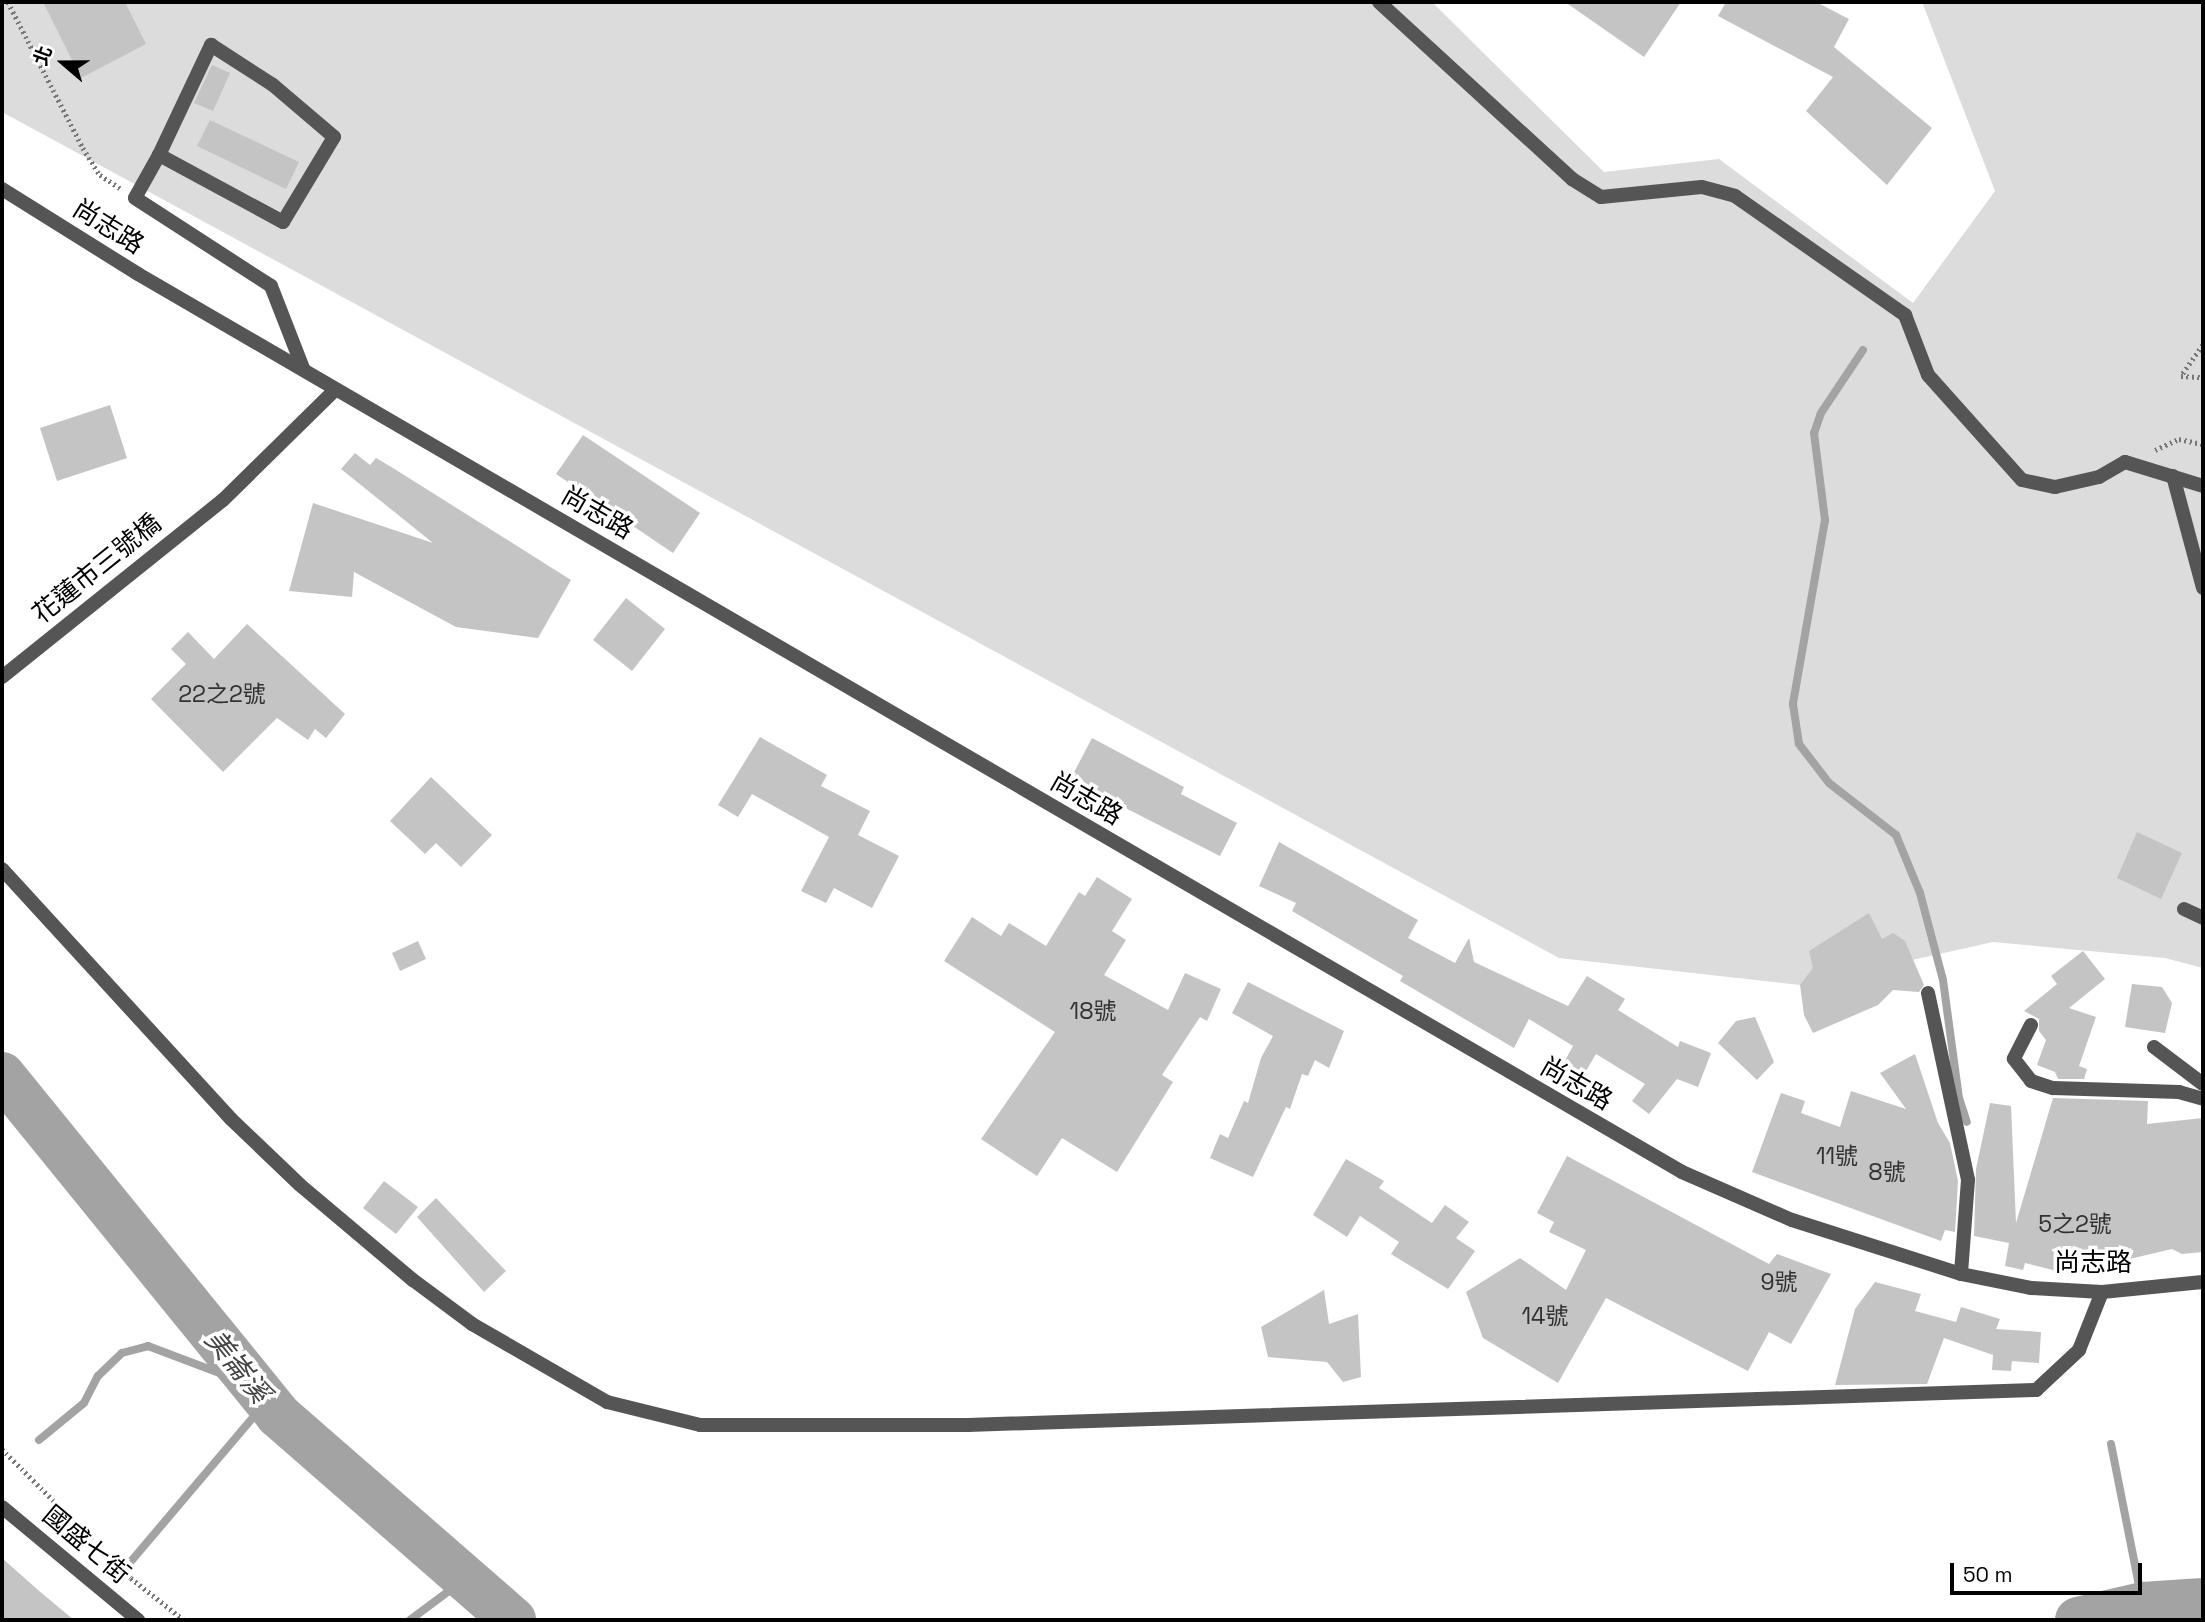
<!DOCTYPE html>
<meta charset="utf-8">
<style>
body{margin:0}
#map{position:relative;width:2205px;height:1622px;overflow:hidden;background:#fff;font-family:"Space Grotesk","Noto Sans TC",sans-serif}
div>[style]{position:absolute}
[style*='--x']{left:calc(var(--x)*1px);top:calc(var(--y)*1px);width:calc(var(--w)*1px);rotate:calc(var(--a)*1deg)}
.green>*{inset:0;background:#dcdcdc}
.stream>*{height:8px;margin:-4px;padding:0 4px;transform-origin:4px;border-radius:4px;background:#a3a3a3}
.river>*{height:46px;margin:-23px;padding:0 23px;transform-origin:23px;border-radius:23px;background:#a3a3a3}
.building>*{inset:0;background:#c4c4c4}
.path>*{height:4.5px;margin-top:-2.25px;transform-origin:0;background:repeating-linear-gradient(90deg,#777 0 2px,transparent 0 5.5px)}
.service>*{height:14px;margin:-7px;padding:0 7px;transform-origin:7px;border-radius:7px;background:#555}
.minor>*{height:14px;margin:-7px;padding:0 7px;transform-origin:7px;border-radius:7px;background:#555}
.tertiary>*{height:14px;margin:-7px;padding:0 7px;transform-origin:7px;border-radius:7px;background:#555}
span{translate:-50% -50%;white-space:nowrap;text-align:center;line-height:1.15;-webkit-text-stroke:7px #fff;paint-order:stroke}
.number-label{font-size:23px;color:#313131}
.number-label span{-webkit-text-stroke-width:0}
.street-label{font-size:26px;color:#000}
.water-label{font-size:28px;color:#444;font-style:italic}
.frame{position:absolute;inset:0;border:4px solid #000;pointer-events:none}
.north{position:absolute;left:28px;top:28px;width:70px;height:70px;-webkit-text-stroke:5px #fff;paint-order:stroke;rotate:290deg;font-size:19px;font-weight:700;line-height:28px;text-align:center;color:#000}
.north::after{content:'';display:block;margin:auto;width:24px;height:32px;background:#000;clip-path:polygon(50% 0,100% 100%,50% 72%,0 100%)}
.scale{position:absolute;left:1950px;top:1563px;width:192px;height:32px;box-sizing:border-box;border:4px solid #000;border-top:0;padding-left:9px;font-size:21px;line-height:24px;white-space:nowrap;color:#000;-webkit-text-stroke:5px #fff;paint-order:stroke}
</style>
<div id="map">
<div class="green">
<div style="clip-path:polygon(2px 2px,1432px 2px,1604px 172px,1719px 159px,1913px 303px,1995px 191px,1922px 2px,2203px 2px,2203px 968px,2165px 958px,1993px 942px,1800px 985px,1559px 958px,2px 112px)"></div>
</div>
<div class="stream">
<div style="--x:1863;--y:350;--w:76;--a:123.7"></div>
<div style="--x:1821;--y:413;--w:21;--a:109"></div>
<div style="--x:1814;--y:433;--w:88;--a:82.8"></div>
<div style="--x:1825;--y:520;--w:187;--a:99.9"></div>
<div style="--x:1793;--y:704;--w:40;--a:81.5"></div>
<div style="--x:1799;--y:744;--w:49;--a:52.4"></div>
<div style="--x:1829;--y:783;--w:85;--a:37.8"></div>
<div style="--x:1896;--y:835;--w:63;--a:67.5"></div>
<div style="--x:1920;--y:893;--w:90;--a:75.2"></div>
<div style="--x:1943;--y:980;--w:119;--a:82.3"></div>
<div style="--x:1959;--y:1098;--w:25;--a:72"></div>
<div style="--x:39;--y:1440;--w:58;--a:-39.4"></div>
<div style="--x:84;--y:1403;--w:30;--a:-63"></div>
<div style="--x:98;--y:1376;--w:33;--a:-44"></div>
<div style="--x:122;--y:1353;--w:27;--a:-15"></div>
<div style="--x:148;--y:1346;--w:113;--a:20.7"></div>
<div style="--x:2111;--y:1444;--w:164;--a:78.8"></div>
<div style="--x:127;--y:1566;--w:216;--a:-49.7"></div>
<div style="--x:410;--y:1620;--w:69;--a:-36.7"></div>
</div>
<div class="river">
<div style="--x:2;--y:1075;--w:438;--a:50.9"></div>
<div style="--x:278;--y:1415;--w:312;--a:41.1"></div>
<div style="--x:2078;--y:1620;--w:67;--a:-13"></div>
<div style="--x:2143;--y:1605;--w:60;--a:-3.8"></div>
</div>
<div class="building">
<div style="clip-path:polygon(43px 2px,125px 2px,146px 44px,81px 78px)"></div>
<div style="clip-path:polygon(1565px 2px,1681px 2px,1644px 57px)"></div>
<div style="clip-path:polygon(1726px 2px,1816px 2px,1849px 19px,1834px 47px,1932px 128px,1887px 185px,1806px 111px,1833px 77px,1718px 16px)"></div>
<div style="clip-path:polygon(212px 65px,230px 73px,213px 111px,194px 103px)"></div>
<div style="clip-path:polygon(210px 120px,299px 162px,286px 189px,197px 146px)"></div>
<div style="clip-path:polygon(110px 405px,127px 458px,57px 481px,40px 428px)"></div>
<div style="clip-path:polygon(583px 435px,700px 513px,673px 553px,556px 474px)"></div>
<div style="clip-path:polygon(355px 453px,370px 465px,376px 458px,393px 468px,571px 580px,538px 638px,456px 627px,354px 572px,352px 597px,289px 591px,313px 503px,433px 543px,341px 469px)"></div>
<div style="clip-path:polygon(626px 598px,665px 629px,632px 671px,593px 640px)"></div>
<div style="clip-path:polygon(247px 624px,345px 714px,326px 738px,315px 729px,308px 740px,277px 718px,223px 772px,151px 699px,186px 664px,171px 649px,188px 632px,214px 659px)"></div>
<div style="clip-path:polygon(760px 737px,827px 775px,821px 786px,870px 811px,858px 835px,899px 856px,872px 908px,834px 888px,826px 903px,801px 891px,829px 837px,752px 794px,738px 817px,718px 805px)"></div>
<div style="clip-path:polygon(1092px 738px,1184px 787px,1181px 794px,1237px 823px,1220px 856px,1070px 780px)"></div>
<div style="clip-path:polygon(431px 777px,492px 835px,461px 867px,436px 843px,425px 854px,390px 821px)"></div>
<div style="clip-path:polygon(2137px 832px,2182px 853px,2161px 899px,2117px 878px)"></div>
<div style="clip-path:polygon(1279px 842px,1418px 920px,1408px 938px,1455px 963px,1469px 938px,1474px 962px,1568px 1006px,1587px 976px,1625px 999px,1618px 1010px,1678px 1047px,1680px 1041px,1711px 1053px,1698px 1087px,1677px 1079px,1649px 1114px,1632px 1101px,1645px 1084px,1596px 1054px,1583px 1076px,1563px 1064px,1573px 1046px,1529px 1019px,1514px 1048px,1400px 981px,1403px 976px,1292px 911px,1296px 903px,1259px 886px)"></div>
<div style="clip-path:polygon(1097px 877px,1132px 899px,1112px 931px,1126px 940px,1104px 975px,1168px 1010px,1185px 973px,1221px 989px,1207px 1021px,1200px 1017px,1162px 1075px,1173px 1082px,1117px 1172px,1062px 1138px,1037px 1176px,981px 1139px,1055px 1032px,944px 961px,972px 917px,1001px 936px,1009px 923px,1046px 946px,1079px 892px,1085px 896px)"></div>
<div style="clip-path:polygon(1869px 913px,1882px 939px,1893px 933px,1905px 941px,1924px 985px,1919px 992px,1893px 990px,1878px 1005px,1813px 1033px,1804px 1015px,1800px 985px,1813px 968px,1809px 951px)"></div>
<div style="clip-path:polygon(418px 941px,426px 959px,400px 971px,392px 953px)"></div>
<div style="clip-path:polygon(2083px 951px,2105px 979px,2069px 1008px,2096px 1017px,2079px 1066px,2087px 1069px,2084px 1079px,2058px 1079px,2055px 1072px,2037px 1065px,2046px 1040px,2039px 1031px,2039px 1019px,2024px 1011px,2057px 984px,2051px 976px)"></div>
<div style="clip-path:polygon(1248px 982px,1344px 1031px,1329px 1068px,1315px 1060px,1308px 1076px,1302px 1074px,1290px 1109px,1286px 1107px,1253px 1177px,1210px 1158px,1220px 1134px,1228px 1138px,1244px 1101px,1248px 1103px,1261px 1058px,1273px 1036px,1232px 1013px)"></div>
<div style="clip-path:polygon(2132px 984px,2162px 987px,2172px 1003px,2165px 1033px,2125px 1027px)"></div>
<div style="clip-path:polygon(1755px 1017px,1774px 1062px,1757px 1080px,1718px 1043px,1736px 1021px)"></div>
<div style="clip-path:polygon(1915px 1054px,1938px 1123px,1950px 1143px,1958px 1181px,1955px 1232px,1945px 1230px,1941px 1241px,1752px 1172px,1781px 1093px,1805px 1101px,1801px 1113px,1840px 1127px,1851px 1091px,1906px 1109px,1880px 1073px)"></div>
<div style="clip-path:polygon(2053px 1098px,2148px 1101px,2147px 1124px,2203px 1118px,2203px 1252px,2182px 1254px,2172px 1249px,2100px 1266px,2098px 1273px,2065px 1273px,2025px 1263px,2023px 1270px,2005px 1266px,2009px 1243px,1974px 1236px,1976px 1169px,1990px 1103px,2011px 1106px,2016px 1223px)"></div>
<div style="clip-path:polygon(1567px 1156px,1769px 1264px,1777px 1254px,1831px 1274px,1791px 1344px,1769px 1332px,1748px 1371px,1606px 1298px,1558px 1383px,1483px 1338px,1466px 1292px,1520px 1258px,1566px 1290px,1586px 1250px,1549px 1232px,1554px 1222px,1537px 1213px)"></div>
<div style="clip-path:polygon(1346px 1159px,1384px 1181px,1379px 1188px,1432px 1223px,1445px 1205px,1469px 1222px,1456px 1238px,1475px 1251px,1448px 1289px,1391px 1254px,1399px 1242px,1360px 1216px,1347px 1237px,1313px 1215px)"></div>
<div style="clip-path:polygon(384px 1181px,418px 1207px,396px 1234px,363px 1208px)"></div>
<div style="clip-path:polygon(436px 1198px,506px 1271px,484px 1292px,417px 1217px)"></div>
<div style="clip-path:polygon(1875px 1282px,1921px 1294px,1915px 1311px,1956px 1322px,1961px 1307px,2000px 1319px,1996px 1329px,2041px 1332px,2039px 1363px,2012px 1361px,2011px 1371px,1992px 1370px,1993px 1355px,1944px 1338px,1927px 1384px,1835px 1385px,1855px 1309px)"></div>
<div style="clip-path:polygon(1324px 1290px,1329px 1324px,1358px 1314px,1361px 1377px,1343px 1382px,1327px 1362px,1268px 1357px,1261px 1327px)"></div>
<div style="clip-path:polygon(2px 1558px,38px 1590px,74px 1620px,2px 1620px)"></div>
</div>
<div class="path">
<div style="--x:8;--y:2;--w:164;--a:62.8"></div>
<div style="--x:83;--y:148;--w:32;--a:58"></div>
<div style="--x:100;--y:175;--w:24;--a:33"></div>
<div style="--x:2203;--y:345;--w:38;--a:125"></div>
<div style="--x:2181;--y:376;--w:22;--a:3"></div>
<div style="--x:2155;--y:450;--w:26;--a:-25"></div>
<div style="--x:2179;--y:439;--w:25;--a:12"></div>
<div style="--x:2;--y:1449;--w:182;--a:45"></div>
<div style="--x:131;--y:1578;--w:68;--a:38.4"></div>
</div>
<div class="service">
<div style="--x:1379;--y:2;--w:262;--a:42.5"></div>
<div style="--x:1572;--y:179;--w:34;--a:32"></div>
<div style="--x:1601;--y:197;--w:101;--a:-5.7"></div>
<div style="--x:1702;--y:187;--w:34;--a:15"></div>
<div style="--x:1735;--y:196;--w:208;--a:35"></div>
<div style="--x:1905;--y:315;--w:64;--a:69"></div>
<div style="--x:1928;--y:375;--w:141;--a:48.2"></div>
<div style="--x:2022;--y:480;--w:34;--a:12"></div>
<div style="--x:2055;--y:487;--w:45;--a:-12.8"></div>
<div style="--x:2099;--y:477;--w:30;--a:-30"></div>
<div style="--x:2125;--y:462;--w:82;--a:17.1"></div>
<div style="--x:159;--y:155;--w:122;--a:-64.7"></div>
<div style="--x:211;--y:45;--w:74;--a:32.8"></div>
<div style="--x:273;--y:85;--w:80;--a:40.4"></div>
<div style="--x:334;--y:137;--w:99;--a:121"></div>
<div style="--x:283;--y:222;--w:141;--a:-151.6"></div>
<div style="--x:159;--y:155;--w:49;--a:119.2"></div>
<div style="--x:135;--y:198;--w:162;--a:32.9"></div>
<div style="--x:271;--y:286;--w:88;--a:68.7"></div>
<div style="--x:2173;--y:476;--w:116;--a:75"></div>
<div style="--x:2184;--y:909;--w:21;--a:25"></div>
<div style="--x:1928;--y:993;--w:191;--a:77.9"></div>
<div style="--x:1968;--y:1180;--w:94;--a:94.3"></div>
<div style="--x:2154;--y:1047;--w:61;--a:37.1"></div>
</div>
<div class="minor">
<div style="--x:2;--y:677;--w:283;--a:-38.7"></div>
<div style="--x:223;--y:500;--w:158;--a:-44.5"></div>
<div style="--x:2;--y:869;--w:339;--a:47.5"></div>
<div style="--x:231;--y:1119;--w:95;--a:43.7"></div>
<div style="--x:300;--y:1185;--w:148;--a:40.1"></div>
<div style="--x:413;--y:1280;--w:74;--a:36.7"></div>
<div style="--x:472;--y:1324;--w:156;--a:30"></div>
<div style="--x:607;--y:1402;--w:96;--a:13.9"></div>
<div style="--x:700;--y:1425;--w:268;--a:0"></div>
<div style="--x:968;--y:1425;--w:1069;--a:-1.88"></div>
<div style="--x:2036;--y:1390;--w:59;--a:-42.9"></div>
<div style="--x:2079;--y:1350;--w:62;--a:-68.4"></div>
<div style="--x:2031;--y:1025;--w:38;--a:117"></div>
<div style="--x:2014;--y:1059;--w:28;--a:52"></div>
<div style="--x:2031;--y:1081;--w:23;--a:18"></div>
<div style="--x:2053;--y:1088;--w:126;--a:1.8"></div>
<div style="--x:2179;--y:1092;--w:25;--a:16"></div>
<div style="--x:2;--y:1507;--w:177;--a:39.7"></div>
</div>
<div class="tertiary">
<div style="--x:2;--y:189;--w:160;--a:32"></div>
<div style="--x:138;--y:274;--w:1786;--a:30.18"></div>
<div style="--x:1682;--y:1172;--w:120;--a:23.6"></div>
<div style="--x:1792;--y:1220;--w:177;--a:17.7"></div>
<div style="--x:1961;--y:1274;--w:71;--a:11.3"></div>
<div style="--x:2031;--y:1288;--w:71;--a:3.2"></div>
<div style="--x:2102;--y:1292;--w:101;--a:-5.7"></div>
</div>
<div class="number-label">
<span style="left:222px;top:694px">22之2號</span>
<span style="left:1093px;top:1011px">18號</span>
<span style="left:1837px;top:1156px">11號</span>
<span style="left:1887px;top:1172px">8號</span>
<span style="left:2075px;top:1224px">5之2號</span>
<span style="left:1779px;top:1282px">9號</span>
<span style="left:1545px;top:1316px">14號</span>
</div>
<div class="street-label">
<span style="left:108px;top:227px;rotate:32deg">尚志路</span>
<span style="left:597px;top:513px;rotate:30deg">尚志路</span>
<span style="left:97px;top:569px;rotate:-39deg">花蓮市三號橋</span>
<span style="left:1086px;top:799px;rotate:30deg">尚志路</span>
<span style="left:1576px;top:1084px;rotate:30deg">尚志路</span>
<span style="left:2093px;top:1263px">尚志路</span>
<span style="left:86px;top:1545px;rotate:40deg">國盛七街</span>
</div>
<div class="water-label">
<span style="left:238px;top:1366px;rotate:51deg">美崙溪</span>
</div>
<div class="frame"></div>
<div class="north">北</div>
<div class="scale">50 m</div>
</div>
